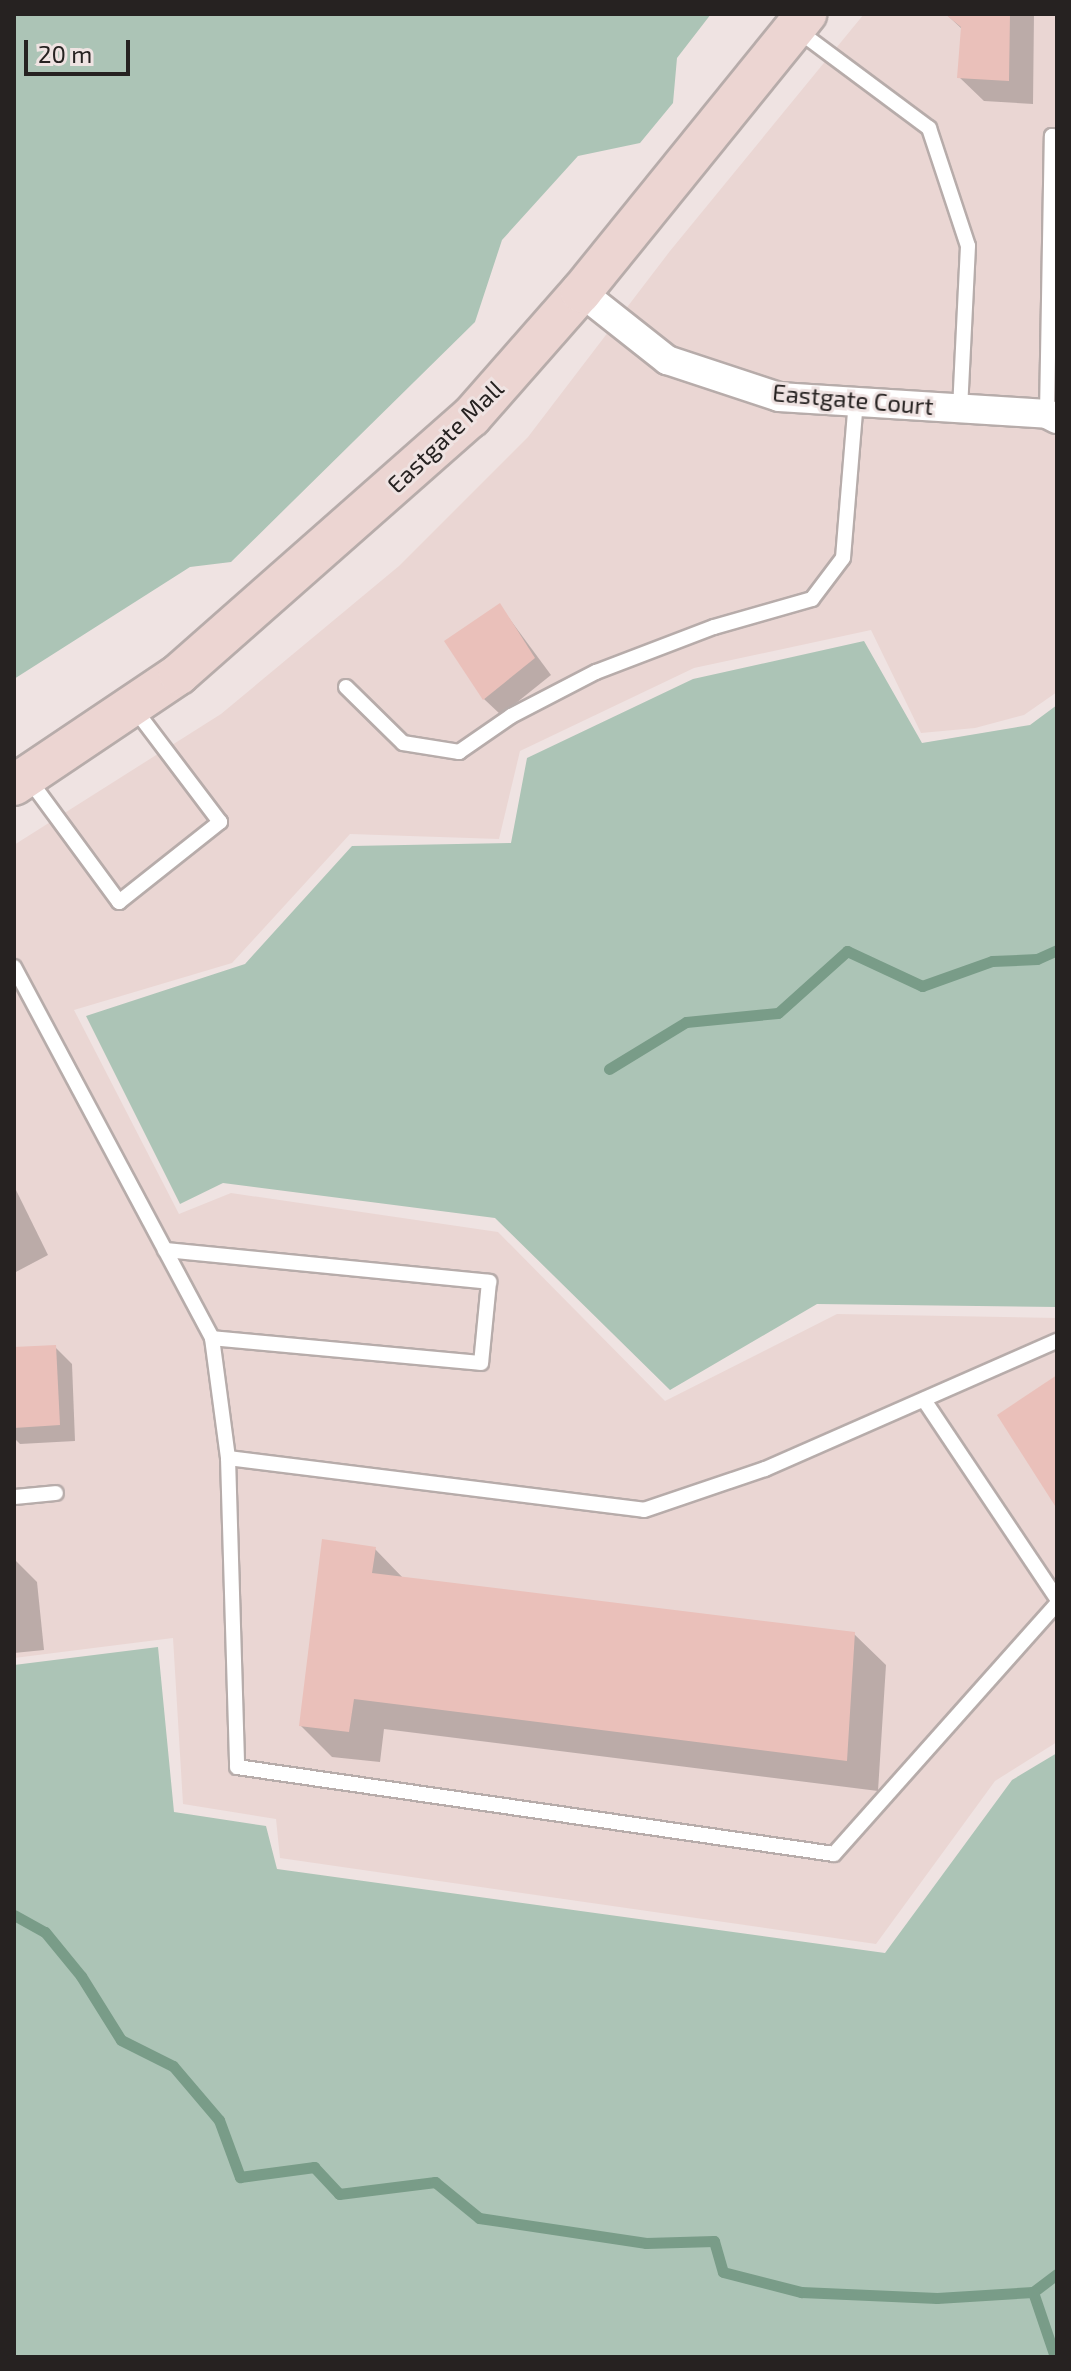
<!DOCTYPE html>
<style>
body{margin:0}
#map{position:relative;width:1071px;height:2371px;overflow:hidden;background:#efe3e2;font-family:"Exo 2",sans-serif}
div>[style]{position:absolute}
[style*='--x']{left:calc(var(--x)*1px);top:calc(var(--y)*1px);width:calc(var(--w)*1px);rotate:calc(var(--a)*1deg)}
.built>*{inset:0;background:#ead6d3}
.green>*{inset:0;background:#acc4b6}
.shadow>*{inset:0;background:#0003}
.stream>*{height:11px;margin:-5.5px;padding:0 5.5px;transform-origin:5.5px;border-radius:5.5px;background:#799c88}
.building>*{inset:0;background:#eac0ba}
.roads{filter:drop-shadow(2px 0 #b7acaa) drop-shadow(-2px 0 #b7acaa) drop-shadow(0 2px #b7acaa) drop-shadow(0 -2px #b7acaa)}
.service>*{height:14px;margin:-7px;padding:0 7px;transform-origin:7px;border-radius:7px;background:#fff}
.minor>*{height:28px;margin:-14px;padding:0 14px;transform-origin:14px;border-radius:14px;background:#fff}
.secondary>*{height:40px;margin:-20px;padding:0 20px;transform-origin:20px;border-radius:20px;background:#ecd5d2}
span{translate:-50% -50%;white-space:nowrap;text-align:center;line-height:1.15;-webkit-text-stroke:6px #efe3e2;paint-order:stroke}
.street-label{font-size:24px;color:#262221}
.frame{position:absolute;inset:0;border:16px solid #262221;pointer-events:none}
.scale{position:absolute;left:24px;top:40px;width:106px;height:36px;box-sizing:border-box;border:4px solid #262221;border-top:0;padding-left:10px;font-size:24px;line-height:28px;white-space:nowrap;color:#262221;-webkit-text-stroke:6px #efe3e2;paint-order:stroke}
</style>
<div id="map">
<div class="built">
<div style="clip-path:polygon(864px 14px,1057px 14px,1057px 692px,1024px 715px,975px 728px,921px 733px,871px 630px,694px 668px,520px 751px,499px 839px,350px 834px,232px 963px,74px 1010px,179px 1214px,231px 1193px,498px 1232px,665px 1401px,837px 1314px,1057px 1318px,1057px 1742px,995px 1781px,876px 1944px,280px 1858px,276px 1819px,183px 1804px,173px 1638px,14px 1658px,14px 845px,221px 714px,399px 566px,528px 437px,670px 251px)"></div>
</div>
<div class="green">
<div style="clip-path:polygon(14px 14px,711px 14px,677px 58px,673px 103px,640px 143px,578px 156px,502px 240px,475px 322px,231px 562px,190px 567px,14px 679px)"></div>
<div style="clip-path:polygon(864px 641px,922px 743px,1030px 725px,1057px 705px,1057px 1307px,817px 1304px,670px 1390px,495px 1218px,223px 1183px,180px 1204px,86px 1016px,245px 964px,352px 846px,511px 843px,527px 758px,693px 679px)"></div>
<div style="clip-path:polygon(158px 1647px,174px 1812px,266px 1826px,277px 1869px,885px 1953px,1012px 1780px,1057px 1753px,1057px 2357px,14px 2357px,14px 1665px)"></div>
</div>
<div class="shadow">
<div style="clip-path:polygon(946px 14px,1034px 14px,1033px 104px,984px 101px,959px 77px,963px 30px)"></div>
<div style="clip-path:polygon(500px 606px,551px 675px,501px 715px,484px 699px)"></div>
<div style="clip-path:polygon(14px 1186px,48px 1255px,14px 1273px)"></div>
<div style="clip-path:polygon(55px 1347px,72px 1364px,75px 1441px,20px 1444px,14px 1438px,14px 1349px)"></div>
<div style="clip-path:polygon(375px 1549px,404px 1579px,854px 1634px,886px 1665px,878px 1791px,384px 1729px,380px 1762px,332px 1757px,301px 1726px)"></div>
<div style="clip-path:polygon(14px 1559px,37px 1582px,44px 1650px,14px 1653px)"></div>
</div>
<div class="stream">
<div style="--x:609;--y:1069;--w:90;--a:-31.4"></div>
<div style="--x:686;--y:1022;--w:92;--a:-5.6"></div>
<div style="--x:778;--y:1013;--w:93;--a:-41.9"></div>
<div style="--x:847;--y:951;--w:83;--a:25"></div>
<div style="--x:922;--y:986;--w:74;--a:-19.7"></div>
<div style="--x:992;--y:961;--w:45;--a:-2.5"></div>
<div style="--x:1037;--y:959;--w:22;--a:-24"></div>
<div style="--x:14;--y:1915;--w:35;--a:29"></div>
<div style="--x:45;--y:1932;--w:57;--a:50.7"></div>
<div style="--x:81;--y:1976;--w:75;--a:58"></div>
<div style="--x:121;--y:2040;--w:58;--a:26.6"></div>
<div style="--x:173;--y:2066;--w:71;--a:49.6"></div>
<div style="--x:219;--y:2120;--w:61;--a:69.8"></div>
<div style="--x:240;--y:2177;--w:75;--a:-7.7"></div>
<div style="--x:314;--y:2167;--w:37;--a:47"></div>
<div style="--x:339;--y:2194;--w:97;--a:-7.1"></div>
<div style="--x:435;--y:2182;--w:57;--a:39.3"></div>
<div style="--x:479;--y:2218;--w:169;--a:8.5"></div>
<div style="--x:646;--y:2243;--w:68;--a:-1.7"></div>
<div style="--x:714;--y:2241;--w:32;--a:74"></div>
<div style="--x:723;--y:2272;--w:81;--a:14.4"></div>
<div style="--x:801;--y:2292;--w:136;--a:2.5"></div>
<div style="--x:937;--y:2298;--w:96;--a:-3.6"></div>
<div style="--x:1033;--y:2292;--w:30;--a:-37"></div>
<div style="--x:1033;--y:2292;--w:69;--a:71.3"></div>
</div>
<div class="building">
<div style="clip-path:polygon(945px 14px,1010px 14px,1009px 81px,957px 78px,961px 27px)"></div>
<div style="clip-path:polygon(500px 603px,535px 658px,483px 700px,444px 641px)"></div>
<div style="clip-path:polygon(56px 1345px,60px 1425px,14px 1428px,14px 1347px)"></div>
<div style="clip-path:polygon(1057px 1375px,1057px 1509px,997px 1415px)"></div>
<div style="clip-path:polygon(322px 1539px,376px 1547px,372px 1573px,855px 1632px,847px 1761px,354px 1699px,349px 1732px,299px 1726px)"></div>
</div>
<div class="roads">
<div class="service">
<div style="--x:796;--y:29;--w:166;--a:36.7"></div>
<div style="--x:929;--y:128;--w:124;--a:71.7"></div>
<div style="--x:968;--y:246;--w:162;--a:92.8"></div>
<div style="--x:1047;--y:414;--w:278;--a:-89"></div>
<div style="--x:1052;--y:136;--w:5;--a:11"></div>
<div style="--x:346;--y:687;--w:80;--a:44.5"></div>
<div style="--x:403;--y:743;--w:57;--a:9.1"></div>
<div style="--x:459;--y:752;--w:63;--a:-34.7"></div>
<div style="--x:511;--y:716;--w:96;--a:-27.4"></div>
<div style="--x:596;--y:672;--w:126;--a:-20.9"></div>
<div style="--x:714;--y:627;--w:102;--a:-15.9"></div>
<div style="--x:812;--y:599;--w:51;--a:-52.9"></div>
<div style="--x:843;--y:558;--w:158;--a:-85.3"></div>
<div style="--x:28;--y:778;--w:154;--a:53.7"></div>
<div style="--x:119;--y:902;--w:129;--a:-38.4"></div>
<div style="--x:220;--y:822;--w:144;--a:-127.1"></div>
<div style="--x:14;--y:967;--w:421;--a:61.9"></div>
<div style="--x:212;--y:1338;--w:121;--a:82.4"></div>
<div style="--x:228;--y:1458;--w:309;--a:88.3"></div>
<div style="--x:237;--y:1767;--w:603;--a:8.29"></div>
<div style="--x:834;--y:1854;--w:335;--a:-48.3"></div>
<div style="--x:165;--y:1250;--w:326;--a:5.6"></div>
<div style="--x:489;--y:1282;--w:81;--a:95.6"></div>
<div style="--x:481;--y:1363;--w:270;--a:-174.7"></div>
<div style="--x:924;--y:1400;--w:239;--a:56.2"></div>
<div style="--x:228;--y:1458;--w:419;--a:7.1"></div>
<div style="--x:644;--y:1510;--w:128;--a:-18.7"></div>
<div style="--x:765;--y:1469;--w:319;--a:-23.7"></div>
<div style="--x:14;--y:1497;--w:42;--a:-5.4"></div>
</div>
<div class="minor">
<div style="--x:581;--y:292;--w:110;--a:38.3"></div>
<div style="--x:667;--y:360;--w:118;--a:18.3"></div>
<div style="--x:779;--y:397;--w:269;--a:3.6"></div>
<div style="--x:1047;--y:414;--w:11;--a:27"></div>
</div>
<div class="secondary">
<div style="--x:14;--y:785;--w:199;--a:-33.9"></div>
<div style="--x:179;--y:674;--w:389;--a:-41.4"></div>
<div style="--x:471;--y:417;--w:167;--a:-48.7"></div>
<div style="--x:581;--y:292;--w:358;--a:-51"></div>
</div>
</div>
<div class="street-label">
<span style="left:853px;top:399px;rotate:5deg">Eastgate Court</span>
<span style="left:445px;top:436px;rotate:-44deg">Eastgate Mall</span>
</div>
<div class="frame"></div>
<div class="scale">20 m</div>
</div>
